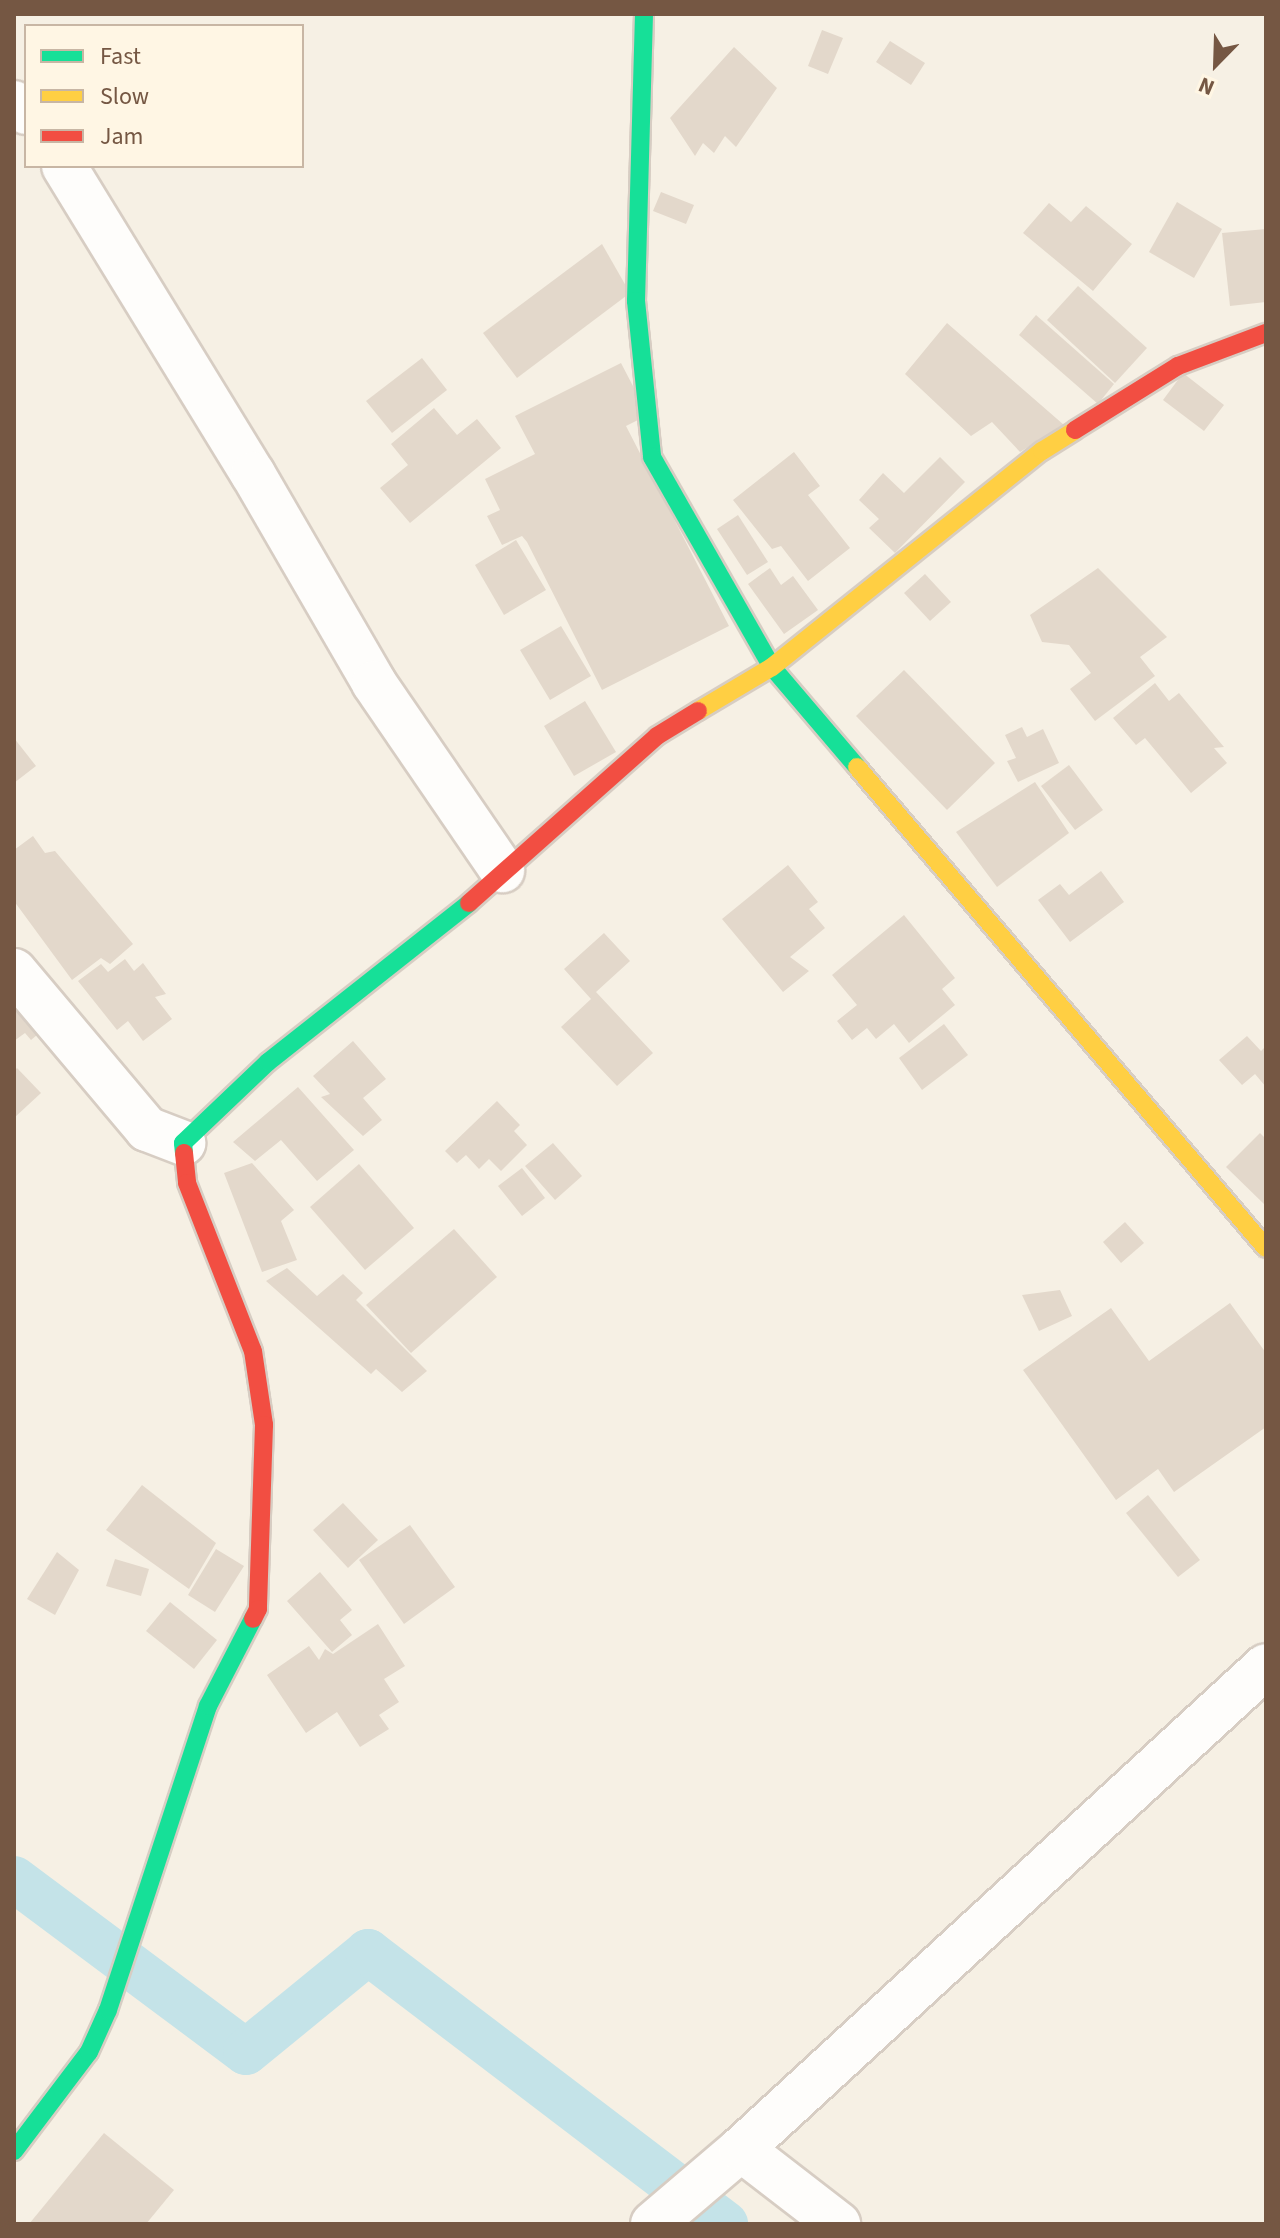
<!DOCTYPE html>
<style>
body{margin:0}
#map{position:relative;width:1280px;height:2238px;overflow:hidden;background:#f6f0e4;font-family:"Source Sans 3",sans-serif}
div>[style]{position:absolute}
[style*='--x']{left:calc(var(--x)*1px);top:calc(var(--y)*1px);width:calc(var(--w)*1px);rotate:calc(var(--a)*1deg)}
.canal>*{height:46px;margin:-23px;padding:0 23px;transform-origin:23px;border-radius:23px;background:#c4e3e8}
.building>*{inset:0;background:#e3d8cb}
.roads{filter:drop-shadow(2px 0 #d7cdc3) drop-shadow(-2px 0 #d7cdc3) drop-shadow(0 2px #d7cdc3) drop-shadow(0 -2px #d7cdc3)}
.street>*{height:44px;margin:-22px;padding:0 22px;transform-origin:22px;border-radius:22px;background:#fefdfb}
.fast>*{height:18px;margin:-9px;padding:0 9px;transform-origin:9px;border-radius:9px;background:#16e098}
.slow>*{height:18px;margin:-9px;padding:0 9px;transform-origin:9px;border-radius:9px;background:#ffcf43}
.jam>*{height:18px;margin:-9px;padding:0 9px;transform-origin:9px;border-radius:9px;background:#f24e42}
span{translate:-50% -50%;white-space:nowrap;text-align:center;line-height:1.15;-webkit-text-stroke:7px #fff6e4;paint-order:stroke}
.frame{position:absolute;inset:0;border:16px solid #755743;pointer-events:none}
.legend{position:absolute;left:24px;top:24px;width:280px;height:144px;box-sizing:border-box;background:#fff6e4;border:2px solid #c8b6a4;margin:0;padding:10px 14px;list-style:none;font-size:24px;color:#755743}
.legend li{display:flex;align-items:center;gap:16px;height:40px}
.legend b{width:40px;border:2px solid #c8b6a4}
.north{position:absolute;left:1176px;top:24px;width:80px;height:80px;-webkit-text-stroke:6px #fff6e4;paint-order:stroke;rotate:203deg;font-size:22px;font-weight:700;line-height:32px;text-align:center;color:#755743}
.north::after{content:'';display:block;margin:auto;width:28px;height:36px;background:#755743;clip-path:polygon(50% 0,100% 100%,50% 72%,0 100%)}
</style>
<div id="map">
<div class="canal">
<div style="--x:14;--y:1879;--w:289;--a:36.7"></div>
<div style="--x:246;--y:2052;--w:158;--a:-39.3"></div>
<div style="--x:368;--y:1952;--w:449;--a:37.3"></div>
</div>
<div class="building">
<div style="clip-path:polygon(822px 30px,843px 38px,828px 74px,808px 66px)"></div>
<div style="clip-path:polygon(890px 41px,925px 63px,911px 85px,876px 62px)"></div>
<div style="clip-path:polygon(734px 47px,777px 88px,736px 147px,725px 136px,714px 153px,703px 143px,695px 156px,670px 118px)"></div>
<div style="clip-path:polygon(661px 192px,694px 205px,686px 224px,653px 211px)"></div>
<div style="clip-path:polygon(1177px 202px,1222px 229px,1194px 278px,1149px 252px)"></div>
<div style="clip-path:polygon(1049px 203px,1071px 222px,1086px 206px,1132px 244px,1093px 291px,1023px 233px)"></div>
<div style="clip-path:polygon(1266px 229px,1266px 302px,1230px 306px,1222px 233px)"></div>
<div style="clip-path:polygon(602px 244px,630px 293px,517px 378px,483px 333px)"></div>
<div style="clip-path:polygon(1078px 286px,1147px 348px,1115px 383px,1047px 320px)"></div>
<div style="clip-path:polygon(1036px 315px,1114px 384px,1098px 404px,1019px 335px)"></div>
<div style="clip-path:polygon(947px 323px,1064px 425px,1020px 452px,992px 422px,971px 436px,905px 374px)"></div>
<div style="clip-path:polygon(422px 358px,447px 390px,392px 433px,366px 401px)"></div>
<div style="clip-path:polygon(621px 363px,648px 415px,626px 426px,729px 626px,602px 690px,527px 542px,522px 536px,502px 545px,487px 516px,500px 510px,485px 479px,535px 454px,515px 416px)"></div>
<div style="clip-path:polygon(1183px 373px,1224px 405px,1204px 431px,1163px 400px)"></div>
<div style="clip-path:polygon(434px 408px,457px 435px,477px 419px,501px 448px,410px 523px,380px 488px,408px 465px,391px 444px)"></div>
<div style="clip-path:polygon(794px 452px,820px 486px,808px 495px,850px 548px,808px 581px,781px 546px,772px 549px,733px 500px)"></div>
<div style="clip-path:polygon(940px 457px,965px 482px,895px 553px,869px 528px,879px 519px,859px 500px,883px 473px,904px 493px)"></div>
<div style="clip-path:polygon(738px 515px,768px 562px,747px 575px,717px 529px)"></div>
<div style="clip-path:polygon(516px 540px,546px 590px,504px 615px,475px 565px)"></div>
<div style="clip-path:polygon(770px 568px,781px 585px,793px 576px,818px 610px,784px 634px,748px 584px)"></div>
<div style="clip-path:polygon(1098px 568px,1167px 637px,1140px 657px,1155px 676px,1095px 721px,1070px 689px,1091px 673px,1069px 645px,1042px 642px,1030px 615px)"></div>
<div style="clip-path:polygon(925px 574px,951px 602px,930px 621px,904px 593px)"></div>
<div style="clip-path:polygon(561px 626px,591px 676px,550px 700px,520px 650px)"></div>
<div style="clip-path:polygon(904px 670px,995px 763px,947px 810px,856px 716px)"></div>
<div style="clip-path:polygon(1155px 683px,1169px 701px,1179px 693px,1224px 747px,1214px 748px,1227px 763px,1191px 793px,1145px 738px,1136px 745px,1113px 718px)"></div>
<div style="clip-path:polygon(585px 701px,616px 752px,574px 776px,544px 726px)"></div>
<div style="clip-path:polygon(1022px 727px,1027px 737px,1043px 729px,1059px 763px,1018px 782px,1007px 761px,1016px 758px,1005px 735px)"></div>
<div style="clip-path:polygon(14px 738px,36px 766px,14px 783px)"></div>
<div style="clip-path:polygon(1069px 765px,1103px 810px,1075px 830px,1041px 786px)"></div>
<div style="clip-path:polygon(1035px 782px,1069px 833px,997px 887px,956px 832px)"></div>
<div style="clip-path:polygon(33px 836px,45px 853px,55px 851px,133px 944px,110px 964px,101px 958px,72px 980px,14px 901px,14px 850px)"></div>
<div style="clip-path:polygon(788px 865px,818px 902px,809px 909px,825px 928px,790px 957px,809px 971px,783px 992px,722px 919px)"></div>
<div style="clip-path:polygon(1101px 871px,1124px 902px,1070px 942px,1038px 900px,1060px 884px,1069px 895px)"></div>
<div style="clip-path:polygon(904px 915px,955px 978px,942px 989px,955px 1005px,909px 1043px,894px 1024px,876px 1039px,867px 1028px,852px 1040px,837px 1021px,857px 1005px,832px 975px)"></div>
<div style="clip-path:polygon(604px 933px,630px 961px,596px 992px,653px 1053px,617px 1086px,561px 1027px,591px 999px,564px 969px)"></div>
<div style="clip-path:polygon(125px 959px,134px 971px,143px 963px,166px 994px,155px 997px,172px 1019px,143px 1041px,128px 1021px,117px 1030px,78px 981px,101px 964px,108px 972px)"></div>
<div style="clip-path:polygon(14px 979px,43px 1030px,31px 1040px,25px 1033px,14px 1041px)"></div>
<div style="clip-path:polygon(944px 1024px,968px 1055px,922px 1090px,899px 1058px)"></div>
<div style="clip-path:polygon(1247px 1036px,1261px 1051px,1266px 1046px,1266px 1087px,1255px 1074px,1242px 1085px,1219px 1060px)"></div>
<div style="clip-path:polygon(353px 1041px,386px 1079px,363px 1098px,382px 1120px,363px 1136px,321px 1097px,330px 1094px,313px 1076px)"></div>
<div style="clip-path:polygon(17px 1068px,41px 1093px,14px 1118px,14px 1071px)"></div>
<div style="clip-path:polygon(298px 1087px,354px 1150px,317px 1181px,281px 1140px,255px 1161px,233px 1142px)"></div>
<div style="clip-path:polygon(497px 1101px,520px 1125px,514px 1131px,527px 1145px,501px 1171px,489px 1159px,479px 1169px,466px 1155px,457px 1163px,445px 1151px)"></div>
<div style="clip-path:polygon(1260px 1133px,1266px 1139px,1266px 1206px,1226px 1167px)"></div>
<div style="clip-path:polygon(553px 1143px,582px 1176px,555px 1200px,525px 1166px)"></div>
<div style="clip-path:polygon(252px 1163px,294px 1210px,281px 1221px,297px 1260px,262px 1272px,224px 1173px)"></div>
<div style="clip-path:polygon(359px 1164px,414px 1228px,365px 1270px,310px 1207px)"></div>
<div style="clip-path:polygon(522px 1168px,545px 1198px,522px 1216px,498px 1186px)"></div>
<div style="clip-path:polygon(1125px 1222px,1144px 1243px,1121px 1263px,1103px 1242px)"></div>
<div style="clip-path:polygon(454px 1229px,497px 1277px,411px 1353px,366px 1305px)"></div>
<div style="clip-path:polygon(287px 1268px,317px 1296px,343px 1274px,363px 1293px,356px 1300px,427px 1371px,402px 1392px,376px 1369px,371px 1374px,266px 1281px)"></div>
<div style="clip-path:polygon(1060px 1290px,1072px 1316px,1039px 1331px,1022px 1295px)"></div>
<div style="clip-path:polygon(1230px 1303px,1266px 1353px,1266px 1427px,1174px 1492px,1158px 1469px,1116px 1500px,1023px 1370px,1111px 1308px,1149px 1361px)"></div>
<div style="clip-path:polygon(142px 1485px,216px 1543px,189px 1589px,106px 1530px)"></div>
<div style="clip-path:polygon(1148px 1495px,1200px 1560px,1178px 1577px,1126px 1513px)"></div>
<div style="clip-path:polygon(343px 1503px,378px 1540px,348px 1568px,313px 1530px)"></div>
<div style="clip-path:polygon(410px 1525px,455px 1587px,404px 1624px,359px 1560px)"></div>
<div style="clip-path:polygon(216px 1549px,244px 1566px,215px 1612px,188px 1595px)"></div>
<div style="clip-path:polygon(57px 1552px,79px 1570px,55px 1615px,27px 1599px)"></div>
<div style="clip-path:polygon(115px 1559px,149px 1569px,141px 1596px,106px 1586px)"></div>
<div style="clip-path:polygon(320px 1572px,352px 1610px,340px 1620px,352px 1635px,332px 1652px,287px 1601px)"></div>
<div style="clip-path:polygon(170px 1602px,217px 1640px,194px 1669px,146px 1631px)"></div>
<div style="clip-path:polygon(378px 1624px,405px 1666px,384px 1679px,399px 1702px,379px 1715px,389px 1729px,360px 1747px,337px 1712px,306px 1733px,267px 1675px,309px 1646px,319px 1660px,325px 1649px,333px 1654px)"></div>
<div style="clip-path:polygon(104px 2133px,174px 2190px,146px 2224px,29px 2224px)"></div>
</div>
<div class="roads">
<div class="street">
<div style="--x:14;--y:103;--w:15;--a:37"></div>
<div style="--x:64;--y:166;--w:361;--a:58.5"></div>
<div style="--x:253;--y:474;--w:241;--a:59.9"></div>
<div style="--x:374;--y:683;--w:227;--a:55.6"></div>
<div style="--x:14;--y:971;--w:207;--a:49.9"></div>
<div style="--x:147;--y:1129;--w:39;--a:21"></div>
<div style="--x:741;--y:2149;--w:123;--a:37.7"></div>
<div style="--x:653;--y:2224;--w:116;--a:-40.4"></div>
<div style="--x:741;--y:2149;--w:713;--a:-42.61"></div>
</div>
<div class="fast">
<div style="--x:644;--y:14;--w:287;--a:91.6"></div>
<div style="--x:636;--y:301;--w:157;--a:84.1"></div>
<div style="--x:652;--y:457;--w:242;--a:60.3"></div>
<div style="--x:772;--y:667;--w:131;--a:49.6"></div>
<div style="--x:184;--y:1153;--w:10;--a:-96"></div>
<div style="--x:183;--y:1143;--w:117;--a:-43.6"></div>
<div style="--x:268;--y:1062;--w:256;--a:-38.3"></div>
<div style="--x:14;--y:2151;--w:124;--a:-52.9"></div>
<div style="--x:89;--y:2052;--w:46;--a:-65.7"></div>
<div style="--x:108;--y:2010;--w:320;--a:-71.8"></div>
<div style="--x:208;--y:1706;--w:98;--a:-62.7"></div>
</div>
<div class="slow">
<div style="--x:698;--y:711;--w:86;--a:-30.7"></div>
<div style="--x:772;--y:667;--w:346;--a:-38.7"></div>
<div style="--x:1042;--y:451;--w:39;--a:-32"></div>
<div style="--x:857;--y:767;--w:631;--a:49.63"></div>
</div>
<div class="jam">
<div style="--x:1075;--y:430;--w:121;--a:-31.9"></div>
<div style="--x:1178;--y:366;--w:94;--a:-20.6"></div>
<div style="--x:469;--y:903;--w:251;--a:-41.6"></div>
<div style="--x:657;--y:736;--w:48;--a:-31.4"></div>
<div style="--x:184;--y:1153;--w:30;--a:84"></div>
<div style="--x:187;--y:1183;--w:180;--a:68.6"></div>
<div style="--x:253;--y:1351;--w:75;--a:81.5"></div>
<div style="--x:264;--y:1425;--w:184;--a:91.9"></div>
<div style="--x:258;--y:1609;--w:11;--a:117"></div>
</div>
</div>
<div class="frame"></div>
<ul class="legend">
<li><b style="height:10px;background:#16e098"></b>Fast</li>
<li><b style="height:10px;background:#ffcf43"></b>Slow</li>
<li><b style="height:10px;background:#f24e42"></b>Jam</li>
</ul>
<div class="north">N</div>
</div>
